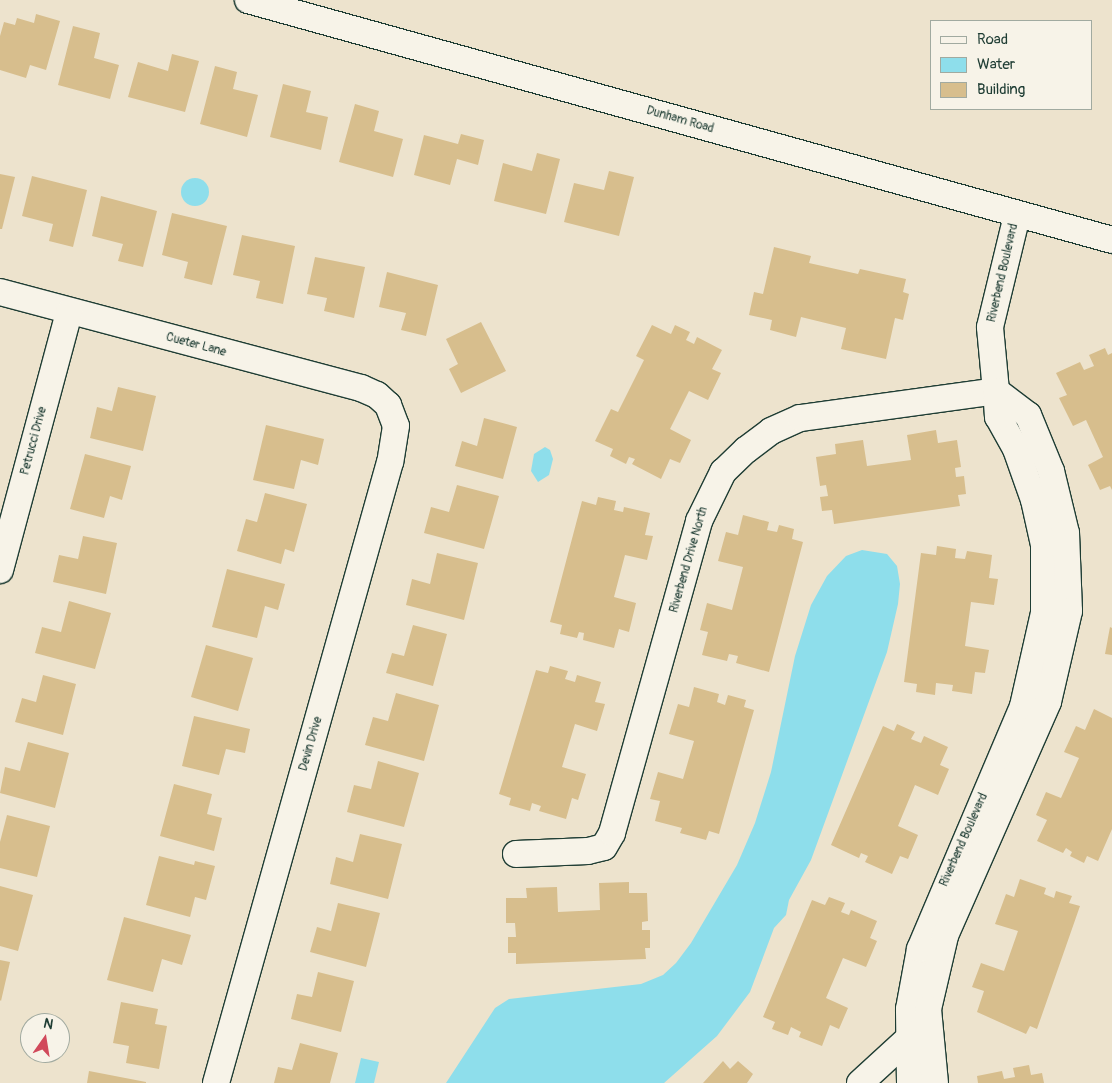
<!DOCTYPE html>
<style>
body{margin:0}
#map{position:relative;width:1112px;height:1083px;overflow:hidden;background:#ede3cd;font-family:Pangolin,sans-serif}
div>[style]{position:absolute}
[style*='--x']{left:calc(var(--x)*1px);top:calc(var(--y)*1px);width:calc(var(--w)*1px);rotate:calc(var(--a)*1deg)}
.water>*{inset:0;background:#8edeeb}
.round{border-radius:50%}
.building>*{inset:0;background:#d7be8d}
.roads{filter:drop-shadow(1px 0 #1f3d34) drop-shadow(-1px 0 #1f3d34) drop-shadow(0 1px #1f3d34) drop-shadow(0 -1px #1f3d34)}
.minor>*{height:26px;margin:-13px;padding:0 13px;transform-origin:13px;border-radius:13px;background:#f7f3e8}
span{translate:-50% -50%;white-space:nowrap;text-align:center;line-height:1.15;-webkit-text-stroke:4px #f7f3e8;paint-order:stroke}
.street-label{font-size:12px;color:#1f3d34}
.legend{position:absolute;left:930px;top:20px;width:162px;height:90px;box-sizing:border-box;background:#f7f3e8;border:1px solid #a1aaa0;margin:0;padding:6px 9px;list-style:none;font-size:15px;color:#1f3d34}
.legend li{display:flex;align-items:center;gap:10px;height:25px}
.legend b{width:25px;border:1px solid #a1aaa0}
.north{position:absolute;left:20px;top:1013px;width:50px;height:50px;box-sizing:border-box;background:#f7f3e8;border:1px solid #a1aaa0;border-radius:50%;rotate:13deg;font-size:14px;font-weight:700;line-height:20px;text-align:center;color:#1f3d34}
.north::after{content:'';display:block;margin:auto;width:18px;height:22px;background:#d1495b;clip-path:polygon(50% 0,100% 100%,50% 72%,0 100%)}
</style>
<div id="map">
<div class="water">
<div class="round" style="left:181px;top:178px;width:28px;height:28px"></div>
<div style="clip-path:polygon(545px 447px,550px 450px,553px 459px,549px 475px,538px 482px,531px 471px,534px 454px)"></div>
<div style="clip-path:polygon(862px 550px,887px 554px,897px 566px,900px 584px,898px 604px,887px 652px,811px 860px,789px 900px,786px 915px,774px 928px,750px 992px,717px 1036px,664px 1083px,446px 1083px,495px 1008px,509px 999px,641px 984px,663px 975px,676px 963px,691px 943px,737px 865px,755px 823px,771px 772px,795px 656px,811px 605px,827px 576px,846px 556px)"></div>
<div style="clip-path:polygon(361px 1058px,379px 1062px,374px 1083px,355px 1083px)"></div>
</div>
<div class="building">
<div style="clip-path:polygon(36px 14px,60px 21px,46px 70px,30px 65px,26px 78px,0 70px,0 36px,4px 22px,15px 25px,17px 18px,34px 23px)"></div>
<div style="clip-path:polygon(73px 26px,100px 33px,94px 58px,119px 65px,110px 99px,58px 85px)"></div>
<div style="clip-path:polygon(172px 54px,199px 61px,185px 112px,128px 97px,138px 62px,168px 71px)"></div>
<div style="clip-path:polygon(215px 66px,237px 72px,233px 89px,258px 95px,247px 137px,200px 124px)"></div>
<div style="clip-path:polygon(283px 84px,311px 91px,306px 112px,328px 117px,321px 150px,270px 137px)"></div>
<div style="clip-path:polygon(355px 104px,379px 111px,374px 131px,403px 139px,393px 177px,339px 162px)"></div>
<div style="clip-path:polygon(461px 134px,484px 140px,478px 165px,457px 159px,450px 185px,414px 175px,424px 135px,458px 144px)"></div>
<div style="clip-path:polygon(537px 153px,560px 159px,546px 214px,494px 201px,503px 163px,532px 171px)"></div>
<div style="clip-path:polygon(609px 171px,634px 177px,619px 236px,564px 222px,574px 183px,604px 190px)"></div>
<div style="clip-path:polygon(0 174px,15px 177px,2px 229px,0 229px)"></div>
<div style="clip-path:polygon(32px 176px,87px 190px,73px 247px,49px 241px,53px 224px,22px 216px)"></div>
<div style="clip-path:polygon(101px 196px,157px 211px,143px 267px,118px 261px,123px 244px,92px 236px)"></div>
<div style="clip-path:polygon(172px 213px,227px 226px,212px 285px,184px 278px,188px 262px,162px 255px)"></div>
<div style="clip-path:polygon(242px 235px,295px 246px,283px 304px,256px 298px,260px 281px,233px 275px)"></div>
<div style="clip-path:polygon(774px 247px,811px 256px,809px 263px,858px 274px,860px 269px,906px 279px,903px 292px,909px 294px,903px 320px,895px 318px,886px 359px,841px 349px,846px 328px,801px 317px,796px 337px,770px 330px,772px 320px,749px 315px,754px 292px,763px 294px)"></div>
<div style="clip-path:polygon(315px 257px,365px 267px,354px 318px,324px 311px,327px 298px,307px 294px)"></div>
<div style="clip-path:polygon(387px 272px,438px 285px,426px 336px,401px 330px,406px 313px,379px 307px)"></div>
<div style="clip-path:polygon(481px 322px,506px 371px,461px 393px,449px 369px,458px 364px,446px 339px)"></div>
<div style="clip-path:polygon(652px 325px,671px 334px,675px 325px,690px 332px,686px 340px,694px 344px,697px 337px,722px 350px,712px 369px,721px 373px,708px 400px,689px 391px,670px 429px,691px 440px,680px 463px,670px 459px,661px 479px,632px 464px,635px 459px,629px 457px,626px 464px,610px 456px,613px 449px,595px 441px,611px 409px,618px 412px,644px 360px,636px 356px)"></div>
<div style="clip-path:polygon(1105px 348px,1108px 355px,1112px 353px,1112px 490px,1110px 486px,1100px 490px,1088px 465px,1103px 457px,1086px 420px,1073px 426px,1059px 398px,1067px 395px,1056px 373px,1080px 362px,1084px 370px,1094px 366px,1089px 355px)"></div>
<div style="clip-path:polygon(118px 387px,156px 396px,143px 451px,90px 438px,97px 407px,112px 411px)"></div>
<div style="clip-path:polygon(484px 418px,517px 427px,503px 479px,455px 466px,462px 441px,477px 446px)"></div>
<div style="clip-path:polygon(266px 425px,324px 439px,318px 465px,301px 460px,294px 489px,253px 480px)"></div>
<div style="clip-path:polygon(936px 430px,938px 443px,957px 440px,961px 467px,955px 468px,956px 477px,964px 476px,966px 494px,958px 495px,960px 506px,834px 524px,832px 510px,822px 511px,820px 497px,828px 496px,826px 485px,820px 486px,816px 457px,836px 454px,835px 444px,863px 440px,867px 466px,911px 460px,907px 435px)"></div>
<div style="clip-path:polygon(85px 454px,131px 466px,122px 500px,110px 496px,104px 518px,70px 509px)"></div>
<div style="clip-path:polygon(457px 485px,499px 496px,484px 549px,424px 533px,431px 507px,449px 512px)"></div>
<div style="clip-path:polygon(265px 493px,307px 504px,294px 552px,285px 549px,281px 564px,237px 551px,246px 519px,257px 522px)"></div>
<div style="clip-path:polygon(598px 497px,616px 501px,614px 510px,623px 512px,624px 507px,650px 513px,645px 535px,653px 536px,647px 560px,625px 555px,614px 597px,636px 603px,629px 632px,619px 629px,614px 648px,583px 640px,584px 633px,579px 632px,577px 638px,560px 634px,562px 625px,550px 622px,582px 501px,596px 505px)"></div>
<div style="clip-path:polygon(743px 515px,769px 522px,767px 530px,777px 532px,779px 525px,794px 529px,792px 539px,803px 542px,769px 672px,736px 663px,738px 656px,729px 654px,727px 661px,702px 655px,708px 632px,700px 630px,707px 603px,732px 610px,743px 567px,718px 561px,726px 532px,738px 535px)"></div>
<div style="clip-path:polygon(83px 536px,117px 543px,106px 594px,53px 582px,59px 555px,78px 559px)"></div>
<div style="clip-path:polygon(937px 546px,956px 549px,955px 558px,965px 559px,967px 551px,992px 555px,989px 578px,998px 579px,994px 605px,971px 602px,965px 646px,989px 650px,985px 673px,975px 672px,972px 694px,952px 691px,953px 685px,936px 683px,935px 695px,916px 692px,917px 684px,904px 682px,921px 553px,936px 555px)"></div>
<div style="clip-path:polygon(437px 553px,478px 563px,464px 620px,406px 605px,412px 579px,430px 584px)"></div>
<div style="clip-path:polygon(227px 569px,285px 584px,278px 610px,265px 606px,257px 638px,212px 627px)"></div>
<div style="clip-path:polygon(69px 601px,111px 613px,95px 669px,35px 653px,42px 627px,61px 632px)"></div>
<div style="clip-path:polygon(413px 625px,447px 634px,433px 686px,386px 673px,392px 653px,404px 656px)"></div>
<div style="clip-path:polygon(1110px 627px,1112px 628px,1112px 655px,1105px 654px)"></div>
<div style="clip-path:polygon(206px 645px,253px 658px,238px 711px,191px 697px)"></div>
<div style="clip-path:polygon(550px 666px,568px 671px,565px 679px,575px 682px,577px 675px,601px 682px,595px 702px,605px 704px,597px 731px,575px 724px,562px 767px,586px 774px,578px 800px,572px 798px,566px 819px,539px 811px,541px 806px,532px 803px,530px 811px,509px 805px,511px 798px,499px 794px,536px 670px,548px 673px)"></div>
<div style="clip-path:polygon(43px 675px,76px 684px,63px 735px,15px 722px,22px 698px,36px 702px)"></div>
<div style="clip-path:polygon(694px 687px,719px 694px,717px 702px,725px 705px,728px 695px,746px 700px,744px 707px,754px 710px,719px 834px,709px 831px,706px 840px,680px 833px,682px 828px,655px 821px,660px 801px,650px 799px,658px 772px,683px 779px,694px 741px,669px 734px,678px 704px,689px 707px)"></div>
<div style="clip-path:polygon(396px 693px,439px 705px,424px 761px,365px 745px,373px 717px,388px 721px)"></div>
<div style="clip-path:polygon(1094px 709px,1112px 718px,1112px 829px,1098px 861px,1087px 856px,1084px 863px,1070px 856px,1072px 852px,1066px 848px,1063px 853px,1037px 841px,1047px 820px,1036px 815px,1046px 792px,1061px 798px,1079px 758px,1064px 752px,1076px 726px,1085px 730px)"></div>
<div style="clip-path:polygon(194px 716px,250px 729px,245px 753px,226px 749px,219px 775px,182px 766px)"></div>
<div style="clip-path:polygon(897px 724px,915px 732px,911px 739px,921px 743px,924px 736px,948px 747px,940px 765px,949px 769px,938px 795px,915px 785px,898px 826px,918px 835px,908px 859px,900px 856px,892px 874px,865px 862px,868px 856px,861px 853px,859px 858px,831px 845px,883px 726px,894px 731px)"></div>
<div style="clip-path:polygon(28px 742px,69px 753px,55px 808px,0 793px,5px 767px,20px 771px)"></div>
<div style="clip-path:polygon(378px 761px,419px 773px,404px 827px,347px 812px,354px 785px,371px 789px)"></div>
<div style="clip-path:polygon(174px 784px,212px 794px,207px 814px,222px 818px,214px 851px,160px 836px)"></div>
<div style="clip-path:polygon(7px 815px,50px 826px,37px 877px,0 868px,0 842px)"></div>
<div style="clip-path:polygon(360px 834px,402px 844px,388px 899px,330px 884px,336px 857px,353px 862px)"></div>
<div style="clip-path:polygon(159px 856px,194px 865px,195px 861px,215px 866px,206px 900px,195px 897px,190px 917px,146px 905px)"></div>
<div style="clip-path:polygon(1020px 879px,1046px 888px,1044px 894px,1054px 898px,1056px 891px,1072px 896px,1069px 903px,1080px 906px,1037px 1029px,1030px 1026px,1026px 1034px,977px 1012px,984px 991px,972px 987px,981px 963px,1004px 971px,1018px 931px,995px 924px,1006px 894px,1014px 897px)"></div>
<div style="clip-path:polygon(629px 882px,629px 893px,647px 893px,648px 921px,642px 922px,642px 930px,650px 930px,650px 948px,645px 948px,646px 959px,516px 964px,516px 953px,508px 953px,508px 937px,516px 937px,515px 923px,506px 923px,506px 898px,527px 898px,526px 888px,557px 887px,558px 912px,600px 910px,599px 883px)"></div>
<div style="clip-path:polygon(0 886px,33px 895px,18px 951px,0 946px)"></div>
<div style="clip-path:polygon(829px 897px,845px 903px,841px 912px,849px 915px,851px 910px,877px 921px,870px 938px,877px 941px,866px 967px,843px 958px,826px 998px,848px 1008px,839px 1029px,830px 1025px,822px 1046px,799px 1037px,801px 1032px,791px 1027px,788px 1035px,772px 1029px,775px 1022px,763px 1017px,812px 900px,825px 905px)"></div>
<div style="clip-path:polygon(338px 903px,380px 913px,366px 967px,310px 952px,317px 927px,331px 931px)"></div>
<div style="clip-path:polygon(124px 917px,191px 935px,182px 965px,162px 959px,153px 992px,107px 980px)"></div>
<div style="clip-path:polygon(0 960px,10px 962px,1px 1001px,0 1000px)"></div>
<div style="clip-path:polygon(318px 972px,354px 981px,341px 1032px,291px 1019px,297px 994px,312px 997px)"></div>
<div style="clip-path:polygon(121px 1002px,158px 1009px,155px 1024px,167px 1026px,159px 1069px,126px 1063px,129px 1046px,113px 1043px)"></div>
<div style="clip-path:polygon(300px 1043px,338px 1053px,330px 1083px,274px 1083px,278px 1067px,292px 1070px)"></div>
<div style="clip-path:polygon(723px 1061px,730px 1069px,738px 1061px,753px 1074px,747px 1083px,703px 1083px)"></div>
<div style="clip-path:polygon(1029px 1065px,1031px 1075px,1042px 1073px,1044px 1083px,978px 1083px,977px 1076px,1002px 1071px,1004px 1079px,1015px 1077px,1013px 1068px)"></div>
<div style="clip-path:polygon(89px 1071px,146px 1082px,146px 1083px,87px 1083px)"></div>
</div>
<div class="roads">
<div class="minor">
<div style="--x:248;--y:0;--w:897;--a:15.52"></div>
<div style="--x:0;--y:292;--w:374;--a:14.9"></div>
<div style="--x:361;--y:388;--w:17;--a:24"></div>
<div style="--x:377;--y:395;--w:15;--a:42"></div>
<div style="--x:388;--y:405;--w:22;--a:69"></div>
<div style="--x:396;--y:426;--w:36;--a:99"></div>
<div style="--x:390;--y:462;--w:645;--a:105.65"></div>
<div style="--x:0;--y:570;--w:267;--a:-75"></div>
<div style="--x:516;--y:854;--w:72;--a:-2.4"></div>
<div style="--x:588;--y:851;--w:16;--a:-14"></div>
<div style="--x:604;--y:847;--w:16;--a:-60"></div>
<div style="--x:612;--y:833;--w:324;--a:-74.4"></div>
<div style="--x:699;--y:521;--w:55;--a:-63.9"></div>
<div style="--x:723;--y:472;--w:32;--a:-44"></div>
<div style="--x:746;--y:450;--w:31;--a:-37"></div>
<div style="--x:771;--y:431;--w:32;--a:-24"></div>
<div style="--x:800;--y:418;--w:198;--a:-7.8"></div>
<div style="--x:996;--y:391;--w:64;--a:-95.4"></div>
<div style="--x:990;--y:327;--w:115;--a:-76.4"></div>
<div style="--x:860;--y:1083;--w:64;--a:-42.5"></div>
<div style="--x:910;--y:1083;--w:74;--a:-90.8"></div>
<div style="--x:909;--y:1009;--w:61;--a:-79.6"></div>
<div style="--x:920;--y:949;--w:264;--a:-67"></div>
<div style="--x:1023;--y:706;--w:95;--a:-77.3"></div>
<div style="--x:1044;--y:613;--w:68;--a:-90"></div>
<div style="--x:1044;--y:545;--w:46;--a:-102.5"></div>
<div style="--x:1034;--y:500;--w:54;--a:-109.4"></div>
<div style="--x:1016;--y:449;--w:37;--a:-119"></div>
<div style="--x:998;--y:417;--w:26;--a:-94"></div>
<div style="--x:996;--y:391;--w:40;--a:37"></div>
<div style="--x:1028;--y:415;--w:61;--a:67.7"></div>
<div style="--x:1051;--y:471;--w:64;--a:76.4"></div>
<div style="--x:1066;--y:533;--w:78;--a:87.8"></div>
<div style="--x:1069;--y:611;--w:93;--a:103"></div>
<div style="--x:1048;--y:702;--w:256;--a:113.8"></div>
<div style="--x:945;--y:936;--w:75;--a:103.1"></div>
<div style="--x:928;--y:1009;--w:74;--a:84.6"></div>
</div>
</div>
<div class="street-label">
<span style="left:680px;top:120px;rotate:16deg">Dunham Road</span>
<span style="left:1003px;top:273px;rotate:-77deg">Riverbend Boulevard</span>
<span style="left:196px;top:345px;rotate:15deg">Cueter Lane</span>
<span style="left:34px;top:441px;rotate:-75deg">Petrucci Drive</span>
<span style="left:689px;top:560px;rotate:-74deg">Riverbend Drive North</span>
<span style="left:311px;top:744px;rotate:-74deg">Devin Drive</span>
<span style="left:964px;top:840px;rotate:-66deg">Riverbend Boulevard</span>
</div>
<ul class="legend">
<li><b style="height:6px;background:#f7f3e8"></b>Road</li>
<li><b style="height:14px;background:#8edeeb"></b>Water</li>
<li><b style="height:14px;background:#d7be8d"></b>Building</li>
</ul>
<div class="north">N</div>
</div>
